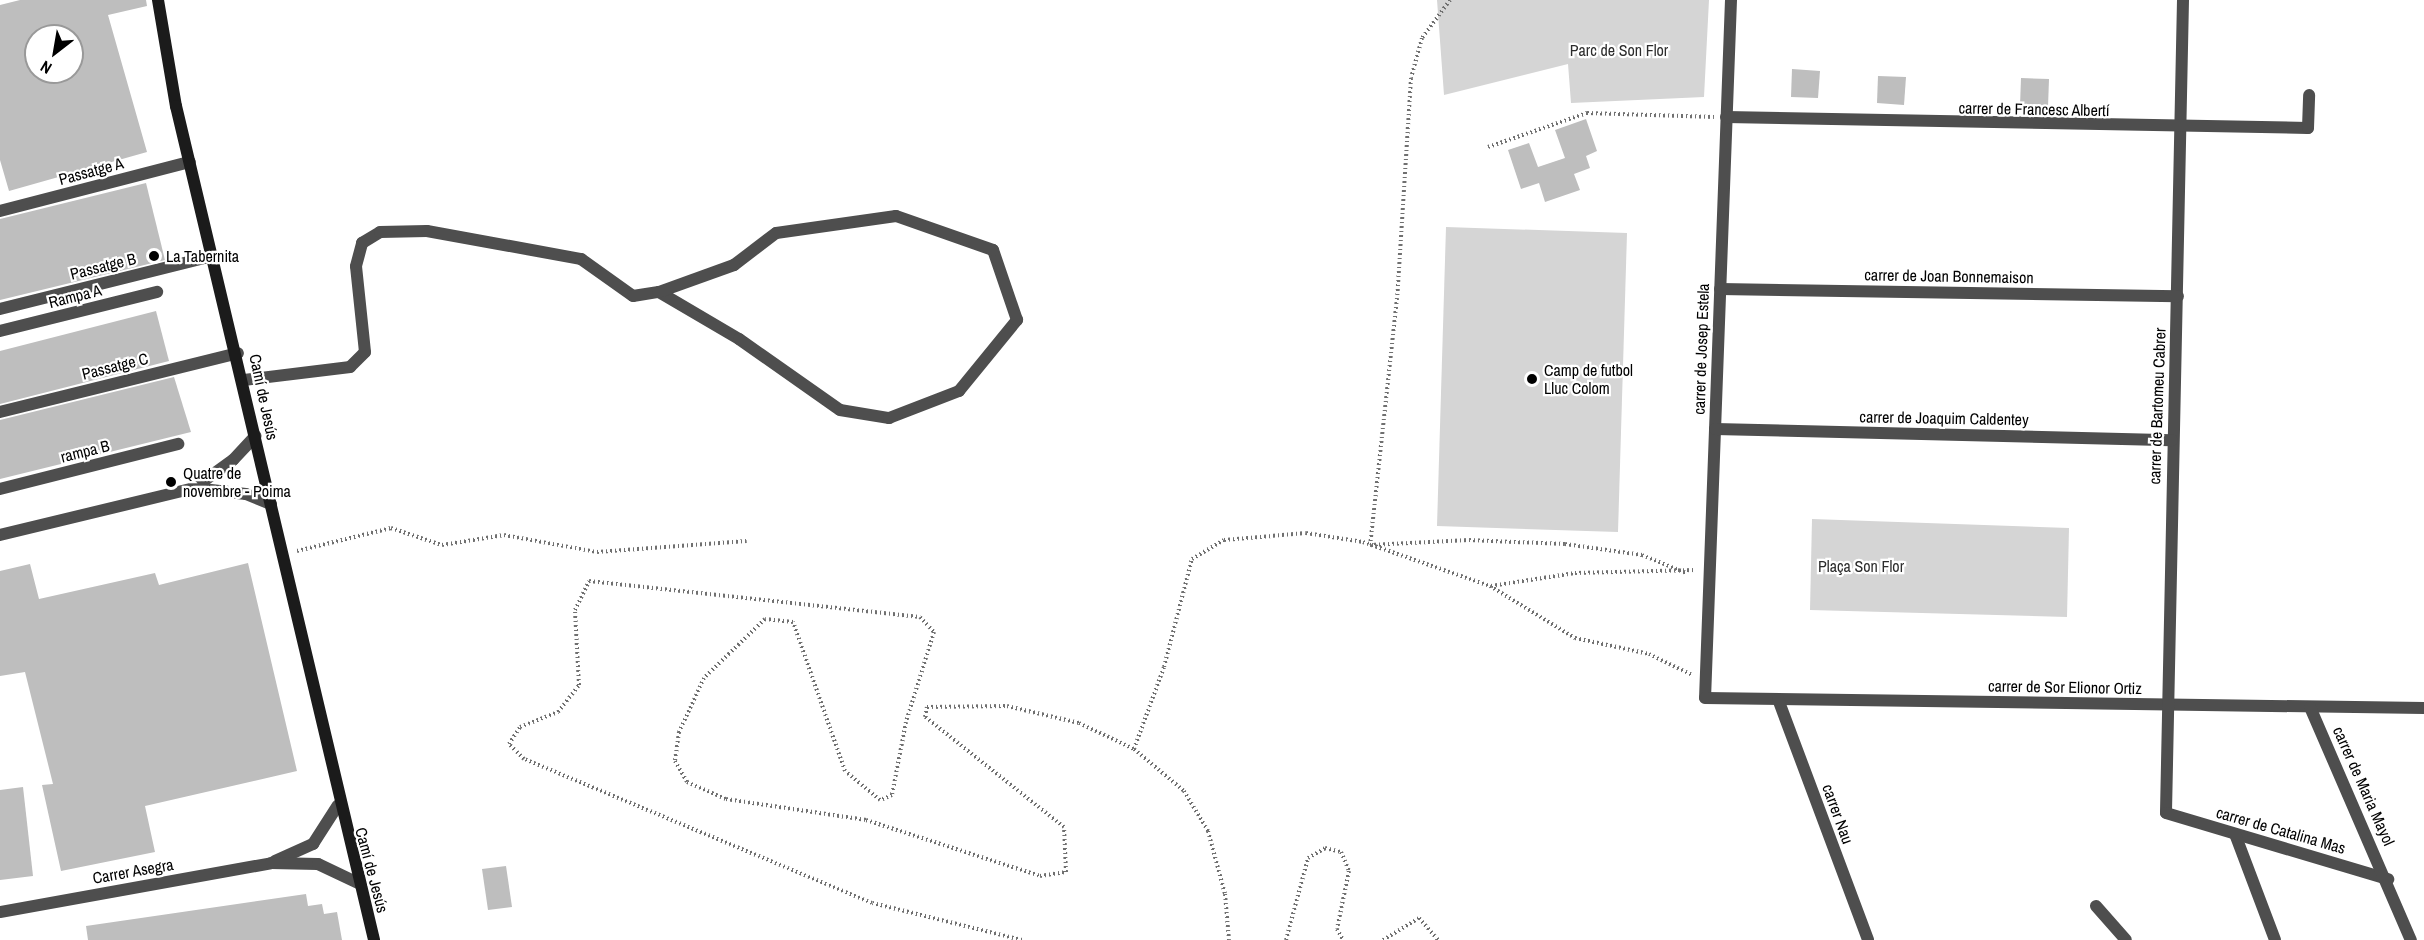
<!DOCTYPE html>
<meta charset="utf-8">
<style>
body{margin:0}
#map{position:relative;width:2424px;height:940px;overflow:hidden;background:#fff;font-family:"Archivo Narrow",sans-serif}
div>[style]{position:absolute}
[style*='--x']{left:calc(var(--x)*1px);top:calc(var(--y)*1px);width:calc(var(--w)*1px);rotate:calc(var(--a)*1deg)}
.green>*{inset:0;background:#d5d5d5}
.building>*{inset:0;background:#bebebe}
.path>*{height:4px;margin-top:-2px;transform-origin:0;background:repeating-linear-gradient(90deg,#707070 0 1.5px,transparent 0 4.5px)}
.lane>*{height:12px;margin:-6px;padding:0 6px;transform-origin:6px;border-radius:6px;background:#4e4e4e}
.street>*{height:12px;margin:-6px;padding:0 6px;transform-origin:6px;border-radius:6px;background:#4e4e4e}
.secondary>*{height:12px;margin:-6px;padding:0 6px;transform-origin:6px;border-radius:6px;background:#1b1b1b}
.dots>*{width:16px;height:16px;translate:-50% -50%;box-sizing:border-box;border:3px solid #fff;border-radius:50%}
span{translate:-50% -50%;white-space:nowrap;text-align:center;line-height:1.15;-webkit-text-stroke:4.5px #fff;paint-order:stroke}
.park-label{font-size:16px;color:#2c2c2c}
.street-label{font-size:16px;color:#000}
.poi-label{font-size:16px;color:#000}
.left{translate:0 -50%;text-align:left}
.north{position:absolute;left:24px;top:24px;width:60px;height:60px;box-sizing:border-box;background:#fff;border:2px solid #999;border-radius:50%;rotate:211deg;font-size:16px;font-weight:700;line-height:24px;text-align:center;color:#000}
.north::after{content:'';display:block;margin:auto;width:21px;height:27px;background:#000;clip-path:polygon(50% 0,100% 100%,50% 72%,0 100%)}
</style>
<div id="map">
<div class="green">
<div style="clip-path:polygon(1437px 0,1709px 0,1704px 97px,1571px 103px,1568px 64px,1444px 95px)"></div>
<div style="clip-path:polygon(1446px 227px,1627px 233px,1618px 532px,1437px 526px)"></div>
<div style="clip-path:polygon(1812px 519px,2069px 528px,2067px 617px,1810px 610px)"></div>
</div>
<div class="building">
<div style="clip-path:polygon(evenodd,20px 0,146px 0,147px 6px,108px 15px,147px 152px,9px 191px,0 160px,0 5px,20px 0,36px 36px,72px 36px,72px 72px,36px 72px,36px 36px)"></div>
<div style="clip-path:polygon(1792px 69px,1820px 71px,1818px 98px,1791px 97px)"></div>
<div style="clip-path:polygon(1878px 76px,1906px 77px,1904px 105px,1877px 103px)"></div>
<div style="clip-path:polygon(2021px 78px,2049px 79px,2048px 107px,2020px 106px)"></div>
<div style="clip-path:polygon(1586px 119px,1597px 151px,1586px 156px,1590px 168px,1574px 174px,1580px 190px,1545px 202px,1539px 183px,1521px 189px,1508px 150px,1529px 143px,1538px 167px,1565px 158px,1555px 130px)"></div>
<div style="clip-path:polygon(146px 183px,165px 260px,0 300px,0 219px)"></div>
<div style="clip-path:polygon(156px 311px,169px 361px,0 404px,0 351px)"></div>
<div style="clip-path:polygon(174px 377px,191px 432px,0 479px,0 420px)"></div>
<div style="clip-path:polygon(248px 563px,297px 771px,145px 806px,155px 852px,61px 871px,42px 785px,53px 784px,25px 672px,0 676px,0 571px,30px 564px,39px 599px,155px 573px,159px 585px)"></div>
<div style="clip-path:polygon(23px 787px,33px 876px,0 880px,0 790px)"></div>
<div style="clip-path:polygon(506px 866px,512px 907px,488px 910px,482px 869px)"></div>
<div style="clip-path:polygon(306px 894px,308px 906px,322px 904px,324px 914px,337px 912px,342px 940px,88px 940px,86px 926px)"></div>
</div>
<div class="path">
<div style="--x:1450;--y:0;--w:47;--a:126.4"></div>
<div style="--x:1422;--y:38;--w:41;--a:105.4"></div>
<div style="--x:1411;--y:78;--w:220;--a:93.6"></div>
<div style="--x:1397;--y:298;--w:248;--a:96.2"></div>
<div style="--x:1370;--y:545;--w:99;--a:-2.9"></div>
<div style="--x:1469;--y:540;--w:96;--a:2.4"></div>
<div style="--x:1565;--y:544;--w:78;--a:8.1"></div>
<div style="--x:1642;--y:555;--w:48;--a:22.2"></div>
<div style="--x:1488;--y:147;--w:105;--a:-19"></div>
<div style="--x:1587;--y:113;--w:127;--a:1.8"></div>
<div style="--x:297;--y:551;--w:97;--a:-13.7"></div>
<div style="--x:391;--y:528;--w:54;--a:18.4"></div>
<div style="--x:442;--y:545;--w:63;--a:-9.2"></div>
<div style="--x:504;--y:535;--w:95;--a:10.4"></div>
<div style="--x:597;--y:552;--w:150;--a:-4.2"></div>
<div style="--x:1491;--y:586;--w:85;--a:-8.8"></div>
<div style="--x:1575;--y:573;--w:120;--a:-1.4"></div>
<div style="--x:1134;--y:749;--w:87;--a:-69.9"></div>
<div style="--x:1164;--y:667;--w:112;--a:-75.5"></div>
<div style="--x:1192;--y:559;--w:37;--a:-31"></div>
<div style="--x:1224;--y:540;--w:82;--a:-4.9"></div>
<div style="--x:1306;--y:533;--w:58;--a:9"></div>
<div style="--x:1363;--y:542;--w:134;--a:19.1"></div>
<div style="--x:1490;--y:586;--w:100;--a:31.5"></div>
<div style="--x:1575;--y:638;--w:76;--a:12.2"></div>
<div style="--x:1649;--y:654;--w:48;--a:26"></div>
<div style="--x:1022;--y:940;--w:154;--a:-166.1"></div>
<div style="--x:872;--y:903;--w:377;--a:-157.5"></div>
<div style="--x:524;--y:759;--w:21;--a:-135"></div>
<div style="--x:509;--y:744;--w:20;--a:-57"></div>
<div style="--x:520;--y:727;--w:41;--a:-21.5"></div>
<div style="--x:558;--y:712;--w:34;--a:-52"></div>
<div style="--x:579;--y:685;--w:75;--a:-93.1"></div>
<div style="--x:575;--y:610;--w:32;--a:-64"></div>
<div style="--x:589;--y:581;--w:333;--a:6.2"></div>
<div style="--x:920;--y:617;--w:21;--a:47"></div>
<div style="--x:934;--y:632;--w:94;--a:107.3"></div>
<div style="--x:906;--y:722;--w:74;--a:100.9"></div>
<div style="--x:892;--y:795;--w:13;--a:157"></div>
<div style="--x:880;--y:800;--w:45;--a:-140.4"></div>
<div style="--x:845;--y:771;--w:158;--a:-109.2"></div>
<div style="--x:793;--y:622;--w:28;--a:-174"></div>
<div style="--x:765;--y:619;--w:85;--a:136"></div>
<div style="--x:704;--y:678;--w:60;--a:114.8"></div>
<div style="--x:679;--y:732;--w:29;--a:98"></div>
<div style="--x:675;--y:761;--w:24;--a:60"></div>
<div style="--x:687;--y:782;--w:43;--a:23.6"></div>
<div style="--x:726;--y:799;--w:142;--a:8.5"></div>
<div style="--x:866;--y:820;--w:183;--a:17.8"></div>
<div style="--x:1040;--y:876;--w:26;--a:-9"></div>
<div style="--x:1066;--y:872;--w:45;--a:-92.5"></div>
<div style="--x:1064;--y:827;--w:177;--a:-141.6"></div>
<div style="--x:925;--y:717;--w:10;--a:-79"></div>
<div style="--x:927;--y:707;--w:80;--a:-0.7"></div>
<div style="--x:1007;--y:706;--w:74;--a:13.3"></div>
<div style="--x:1079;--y:723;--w:61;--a:25.3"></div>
<div style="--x:1134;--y:749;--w:65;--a:40"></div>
<div style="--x:1184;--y:791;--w:47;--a:59"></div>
<div style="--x:1208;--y:831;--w:65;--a:74.9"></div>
<div style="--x:1225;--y:894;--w:46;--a:85"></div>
<div style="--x:1286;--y:940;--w:85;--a:-75"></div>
<div style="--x:1308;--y:858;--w:20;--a:-30"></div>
<div style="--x:1325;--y:848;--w:16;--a:14"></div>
<div style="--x:1341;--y:852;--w:21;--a:67"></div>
<div style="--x:1349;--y:871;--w:59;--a:101.7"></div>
<div style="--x:1337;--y:929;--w:13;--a:61"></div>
<div style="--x:1383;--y:940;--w:42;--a:-31.4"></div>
<div style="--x:1419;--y:918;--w:29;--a:49"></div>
</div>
<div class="lane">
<div style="--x:0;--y:211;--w:196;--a:-14.5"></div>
<div style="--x:0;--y:309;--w:219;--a:-14"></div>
<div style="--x:0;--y:331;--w:162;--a:-14"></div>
<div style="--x:244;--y:380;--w:107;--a:-7"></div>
<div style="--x:350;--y:367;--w:21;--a:-45"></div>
<div style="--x:365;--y:352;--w:86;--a:-96"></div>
<div style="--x:356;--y:266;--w:24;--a:-75"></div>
<div style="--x:362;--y:243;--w:21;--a:-31"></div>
<div style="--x:380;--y:232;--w:47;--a:-1.2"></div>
<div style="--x:427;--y:231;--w:157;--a:10.3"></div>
<div style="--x:581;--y:259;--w:64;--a:35.4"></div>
<div style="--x:633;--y:296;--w:26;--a:-9"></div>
<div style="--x:659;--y:292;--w:93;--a:30.4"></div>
<div style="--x:739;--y:339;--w:123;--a:35.1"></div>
<div style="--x:840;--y:410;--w:50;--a:9.3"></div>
<div style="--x:889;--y:418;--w:75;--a:-21.1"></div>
<div style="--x:959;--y:391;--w:92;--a:-50.8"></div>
<div style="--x:1017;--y:320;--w:74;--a:-108.9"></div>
<div style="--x:993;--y:250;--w:103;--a:-160.7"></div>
<div style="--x:896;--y:216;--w:121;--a:171.9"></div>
<div style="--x:776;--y:233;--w:53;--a:142.7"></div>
<div style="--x:734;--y:265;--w:80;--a:160.2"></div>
<div style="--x:0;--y:412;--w:245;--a:-13.9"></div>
<div style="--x:0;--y:489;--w:184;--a:-14.2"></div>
</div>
<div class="street">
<div style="--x:1731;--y:0;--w:698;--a:92.13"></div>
<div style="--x:1705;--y:698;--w:719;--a:0.8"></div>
<div style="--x:2183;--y:0;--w:813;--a:91.2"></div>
<div style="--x:2166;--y:813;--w:232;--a:16.6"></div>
<div style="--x:1726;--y:117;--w:582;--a:1.08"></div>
<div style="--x:2308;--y:128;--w:33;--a:-88"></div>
<div style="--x:1720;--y:289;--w:458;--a:0.9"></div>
<div style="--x:1715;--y:429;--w:457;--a:1.4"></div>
<div style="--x:194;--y:488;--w:48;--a:-35.7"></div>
<div style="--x:233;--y:460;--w:33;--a:-47"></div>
<div style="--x:0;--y:535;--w:200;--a:-13.6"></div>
<div style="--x:194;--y:488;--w:52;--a:6.6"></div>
<div style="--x:246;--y:494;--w:27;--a:22"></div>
<div style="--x:1778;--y:699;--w:257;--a:69.5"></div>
<div style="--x:2310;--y:707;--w:254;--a:66.6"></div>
<div style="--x:2235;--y:834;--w:113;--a:69.3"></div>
<div style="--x:275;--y:861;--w:42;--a:-24.1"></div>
<div style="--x:313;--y:844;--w:46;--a:-57.3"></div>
<div style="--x:2096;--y:906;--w:45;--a:48.6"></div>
<div style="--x:0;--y:912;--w:275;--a:-10.2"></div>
<div style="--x:271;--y:863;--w:47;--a:1.2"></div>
<div style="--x:318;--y:864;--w:44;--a:25.4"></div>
</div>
<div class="secondary">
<div style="--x:158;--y:0;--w:108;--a:80.4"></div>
<div style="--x:176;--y:106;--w:857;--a:76.64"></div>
</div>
<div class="dots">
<div style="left:154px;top:256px;background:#000"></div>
<div style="left:1532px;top:379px;background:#000"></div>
<div style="left:171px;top:482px;background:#000"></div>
</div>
<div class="park-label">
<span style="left:1619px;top:50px">Parc de Son Flor</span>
<span style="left:1861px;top:566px">Plaça Son Flor</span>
</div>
<div class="street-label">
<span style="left:2034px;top:109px;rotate:1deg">carrer de Francesc Albertí</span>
<span style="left:91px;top:171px;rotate:-15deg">Passatge A</span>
<span style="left:103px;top:266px;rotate:-14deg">Passatge B</span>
<span style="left:1949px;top:276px;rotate:1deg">carrer de Joan Bonnemaison</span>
<span style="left:75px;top:296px;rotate:-14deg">Rampa A</span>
<span style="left:1701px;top:349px;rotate:-88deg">carrer de Josep Estela</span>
<span style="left:115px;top:366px;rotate:-14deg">Passatge C</span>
<span style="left:264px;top:397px;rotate:78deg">Camí de Jesús</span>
<span style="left:2157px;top:406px;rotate:-88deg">carrer de Bartomeu Cabrer</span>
<span style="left:1944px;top:418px;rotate:1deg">carrer de Joaquim Caldentey</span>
<span style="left:85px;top:451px;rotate:-14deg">rampa B</span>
<span style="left:2065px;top:687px;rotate:1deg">carrer de Sor Elionor Ortiz</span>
<span style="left:2364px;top:786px;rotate:66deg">carrer de Maria Mayol</span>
<span style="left:1838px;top:814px;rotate:70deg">carrer Nau</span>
<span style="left:2281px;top:830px;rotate:16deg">carrer de Catalina Mas</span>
<span style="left:372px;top:870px;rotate:75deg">Camí de Jesús</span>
<span style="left:133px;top:871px;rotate:-10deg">Carrer Asegra</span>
</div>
<div class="poi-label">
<span class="left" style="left:166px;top:256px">La Tabernita</span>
<span class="left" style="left:1544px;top:379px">Camp de futbol<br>Lluc Colom</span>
<span class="left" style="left:183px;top:482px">Quatre de<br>novembre - Poima</span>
</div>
<div class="north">N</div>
</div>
